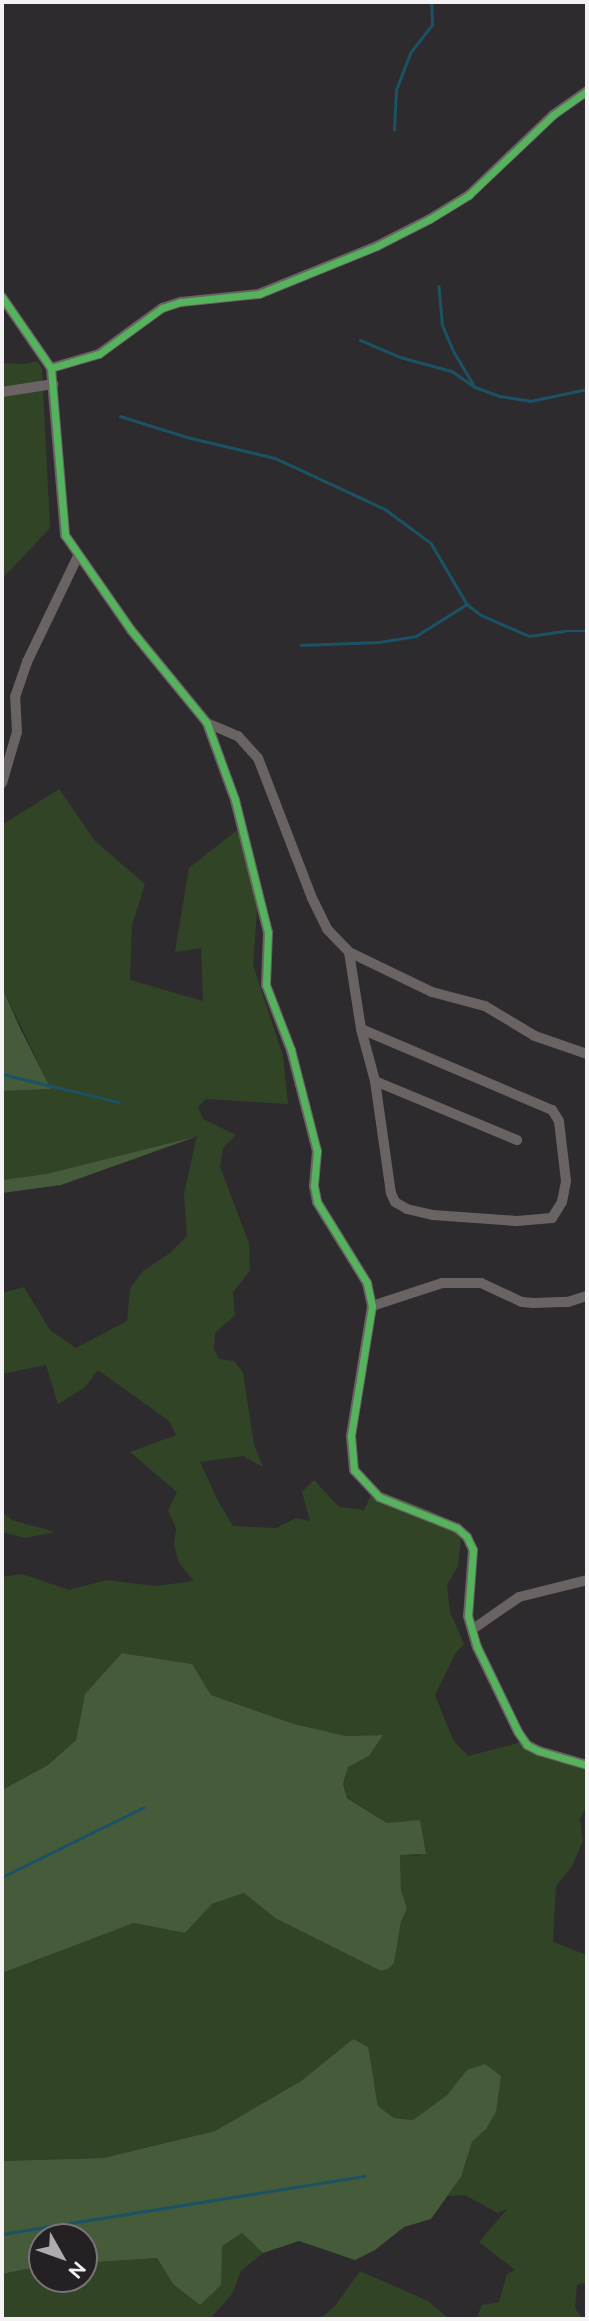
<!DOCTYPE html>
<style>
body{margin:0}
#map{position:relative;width:589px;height:2321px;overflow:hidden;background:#2d2b2d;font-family:Raleway,sans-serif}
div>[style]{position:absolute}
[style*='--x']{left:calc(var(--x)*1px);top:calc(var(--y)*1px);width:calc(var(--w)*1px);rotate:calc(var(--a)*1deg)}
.green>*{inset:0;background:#314526}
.forest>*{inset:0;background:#455b3a}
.stream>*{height:2.5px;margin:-1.25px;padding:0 1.25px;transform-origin:1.25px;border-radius:1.25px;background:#1c5265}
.street>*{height:10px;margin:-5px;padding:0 5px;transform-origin:5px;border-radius:5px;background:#6a6364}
.cycleway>*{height:7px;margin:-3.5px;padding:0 3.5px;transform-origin:3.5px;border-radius:3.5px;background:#56b35d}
span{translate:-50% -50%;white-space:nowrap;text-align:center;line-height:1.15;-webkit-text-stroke:5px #252024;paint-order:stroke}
.frame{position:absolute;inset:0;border:4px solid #f5f2f5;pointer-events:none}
.north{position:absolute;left:28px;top:2223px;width:70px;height:70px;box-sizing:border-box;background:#252024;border:2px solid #787478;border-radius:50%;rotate:130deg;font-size:19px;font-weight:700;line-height:28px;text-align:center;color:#f5f2f5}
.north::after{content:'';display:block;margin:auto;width:24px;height:32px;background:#afacaf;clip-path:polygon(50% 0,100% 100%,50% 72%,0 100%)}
</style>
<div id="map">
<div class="green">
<div style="clip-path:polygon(37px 361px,42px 368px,50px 528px,2px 579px,2px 363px,26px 364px)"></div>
<div style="clip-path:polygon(59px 789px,95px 841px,145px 884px,132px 925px,130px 980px,203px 1001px,201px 948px,175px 952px,189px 868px,237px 830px,258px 897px,253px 965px,283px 1056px,288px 1104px,206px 1099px,198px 1107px,203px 1119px,236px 1135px,223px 1148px,220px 1167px,249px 1243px,250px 1271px,233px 1292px,235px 1315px,215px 1333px,214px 1349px,219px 1359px,234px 1361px,243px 1373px,254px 1445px,263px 1467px,243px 1456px,200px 1462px,217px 1499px,233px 1526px,276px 1528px,296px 1518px,310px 1521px,302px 1492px,314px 1480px,339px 1507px,364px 1510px,374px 1489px,431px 1511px,450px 1523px,461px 1540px,458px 1566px,447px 1585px,450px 1612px,464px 1644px,455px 1654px,435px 1695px,453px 1740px,468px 1756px,522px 1742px,587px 1762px,587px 1805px,580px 1819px,583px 1841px,572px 1866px,556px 1886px,553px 1942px,587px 1955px,587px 2282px,577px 2285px,575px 2307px,582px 2319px,476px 2319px,482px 2305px,499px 2302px,507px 2274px,515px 2270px,479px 2242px,508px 2208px,498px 2213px,465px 2195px,448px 2196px,461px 2177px,472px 2142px,486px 2129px,467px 2070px,447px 2095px,413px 2120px,394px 2118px,378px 2106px,375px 2086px,353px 2039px,301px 2081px,215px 2131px,103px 2158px,2px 2161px,2px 1973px,134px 1923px,185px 1933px,212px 1904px,244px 1893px,275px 1918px,381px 1971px,388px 1969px,394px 1963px,401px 1922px,407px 1908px,401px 1890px,400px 1854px,417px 1856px,425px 1853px,420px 1821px,387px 1823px,347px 1797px,343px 1784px,348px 1767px,369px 1756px,382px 1735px,346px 1736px,294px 1724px,211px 1695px,191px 1664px,123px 1653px,85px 1694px,76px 1740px,48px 1765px,2px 1790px,2px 1577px,22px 1574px,69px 1590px,106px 1580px,155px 1586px,194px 1581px,179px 1563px,174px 1545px,176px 1528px,168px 1510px,177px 1492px,130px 1452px,176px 1435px,169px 1421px,98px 1370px,84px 1388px,58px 1404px,46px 1365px,2px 1374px,2px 1294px,5px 1292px,24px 1287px,50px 1330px,76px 1348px,127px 1321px,130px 1288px,143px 1271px,170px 1253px,187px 1236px,184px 1194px,197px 1136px,46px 1174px,2px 1180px,2px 1091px,51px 1089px,2px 987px,2px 825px)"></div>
<div style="clip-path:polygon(2px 1512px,12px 1520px,55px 1532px,25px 1538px,2px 1532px)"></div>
<div style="clip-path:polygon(242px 2233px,263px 2253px,241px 2271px,232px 2294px,210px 2319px,2px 2319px,2px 2274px,42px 2266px,42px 2279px,84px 2279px,84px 2263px,157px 2258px,173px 2284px,221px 2285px,221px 2246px)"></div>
<div style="clip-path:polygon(360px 2271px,428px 2301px,449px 2319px,320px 2319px,335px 2306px)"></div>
</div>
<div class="forest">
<div style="clip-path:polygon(2px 987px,20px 1028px,51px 1089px,2px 1091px)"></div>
<div style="clip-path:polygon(198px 1136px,61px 1185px,2px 1193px,2px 1180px,46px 1174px)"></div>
<div style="clip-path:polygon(122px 1653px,192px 1664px,211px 1695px,294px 1724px,346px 1736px,383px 1735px,369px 1756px,348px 1767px,343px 1784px,347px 1798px,387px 1823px,420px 1820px,426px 1854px,400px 1855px,401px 1890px,407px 1908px,401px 1922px,394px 1963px,388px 1969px,381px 1971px,275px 1918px,244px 1893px,212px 1904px,185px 1933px,134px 1923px,2px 1973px,2px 1790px,48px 1765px,76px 1740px,85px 1694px)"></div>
<div style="clip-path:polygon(353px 2039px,368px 2047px,378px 2106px,394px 2118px,413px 2120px,447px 2095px,467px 2070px,485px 2064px,501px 2076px,496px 2112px,486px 2129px,472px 2142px,461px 2177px,431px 2219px,404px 2227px,375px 2250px,355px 2260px,299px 2241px,263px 2253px,242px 2233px,222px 2246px,221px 2285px,200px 2305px,173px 2284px,157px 2258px,84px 2263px,84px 2237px,42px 2237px,42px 2266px,2px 2274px,2px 2161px,103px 2158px,215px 2131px,301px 2081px)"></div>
</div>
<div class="stream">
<div style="--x:394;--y:130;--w:40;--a:-87.1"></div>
<div style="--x:396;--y:90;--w:40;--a:-69"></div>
<div style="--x:410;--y:53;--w:36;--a:-52"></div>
<div style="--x:432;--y:25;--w:23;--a:-92"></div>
<div style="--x:439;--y:286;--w:38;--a:85"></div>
<div style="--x:442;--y:324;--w:30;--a:67"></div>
<div style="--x:454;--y:352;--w:37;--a:59"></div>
<div style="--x:360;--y:340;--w:43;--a:23"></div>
<div style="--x:400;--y:357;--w:54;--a:15.1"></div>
<div style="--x:452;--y:371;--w:28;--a:35"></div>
<div style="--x:475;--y:387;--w:27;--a:20"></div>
<div style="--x:500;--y:396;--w:30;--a:9"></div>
<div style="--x:530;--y:401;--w:58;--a:-11.9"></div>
<div style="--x:120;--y:416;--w:70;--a:17.4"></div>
<div style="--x:187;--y:437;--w:90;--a:13.4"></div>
<div style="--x:275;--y:458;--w:121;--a:24.9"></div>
<div style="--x:385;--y:509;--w:57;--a:36.5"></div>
<div style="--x:431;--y:543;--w:71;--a:59.5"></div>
<div style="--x:467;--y:604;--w:18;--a:38"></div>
<div style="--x:481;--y:615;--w:52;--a:23.6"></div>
<div style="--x:529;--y:636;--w:35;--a:-8"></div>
<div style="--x:564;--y:631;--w:23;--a:0"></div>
<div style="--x:301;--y:645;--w:78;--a:-2.2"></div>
<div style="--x:379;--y:642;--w:37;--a:-9"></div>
<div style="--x:416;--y:636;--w:60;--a:-32.1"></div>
<div style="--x:2;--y:1074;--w:120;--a:13.5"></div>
<div style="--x:2;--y:1877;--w:158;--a:-26.2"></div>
<div style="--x:2;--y:2234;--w:367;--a:-9.1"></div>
</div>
<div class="street">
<div style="--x:2;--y:297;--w:86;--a:55.4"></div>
<div style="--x:51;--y:368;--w:168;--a:85.2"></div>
<div style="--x:65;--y:535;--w:116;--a:55.2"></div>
<div style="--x:131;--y:630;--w:120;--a:50.7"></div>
<div style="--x:207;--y:723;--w:82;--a:70"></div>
<div style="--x:235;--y:800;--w:136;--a:76"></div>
<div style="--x:268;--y:932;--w:53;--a:92.2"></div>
<div style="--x:266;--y:985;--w:70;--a:69"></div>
<div style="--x:291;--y:1050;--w:104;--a:75.6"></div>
<div style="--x:317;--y:1151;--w:35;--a:95"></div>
<div style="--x:314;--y:1186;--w:16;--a:79"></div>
<div style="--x:317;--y:1202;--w:95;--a:58.3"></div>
<div style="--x:367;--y:1283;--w:24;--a:78"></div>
<div style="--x:372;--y:1306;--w:132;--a:99.2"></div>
<div style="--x:351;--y:1436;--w:34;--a:85"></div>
<div style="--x:354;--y:1470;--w:37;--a:47"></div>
<div style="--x:379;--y:1497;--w:84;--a:21.7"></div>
<div style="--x:457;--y:1528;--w:13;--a:42"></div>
<div style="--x:467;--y:1537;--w:14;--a:65"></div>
<div style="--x:473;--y:1550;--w:66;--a:94.3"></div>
<div style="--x:468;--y:1616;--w:32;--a:74"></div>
<div style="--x:477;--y:1647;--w:94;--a:64.2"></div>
<div style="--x:518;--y:1732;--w:16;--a:55"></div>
<div style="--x:527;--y:1745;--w:13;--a:27"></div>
<div style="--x:539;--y:1751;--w:50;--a:16.3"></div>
<div style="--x:51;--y:368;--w:50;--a:-16.3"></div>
<div style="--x:99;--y:354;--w:78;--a:-36.1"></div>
<div style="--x:162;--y:308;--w:20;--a:-18"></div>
<div style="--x:181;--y:302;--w:78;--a:-5.9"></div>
<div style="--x:259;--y:294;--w:127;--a:-22.1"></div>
<div style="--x:377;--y:246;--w:59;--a:-27"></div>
<div style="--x:430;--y:219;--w:46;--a:-31.6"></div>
<div style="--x:469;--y:195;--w:116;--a:-43.6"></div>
<div style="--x:553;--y:115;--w:42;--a:-35.2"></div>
<div style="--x:2;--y:392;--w:52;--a:-8.9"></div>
<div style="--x:207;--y:723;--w:34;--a:23"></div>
<div style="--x:238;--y:736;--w:30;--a:48"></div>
<div style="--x:258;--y:758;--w:150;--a:68.9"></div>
<div style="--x:312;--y:898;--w:34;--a:64"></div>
<div style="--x:327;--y:929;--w:32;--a:46"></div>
<div style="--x:349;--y:952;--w:92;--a:25.7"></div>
<div style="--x:432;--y:992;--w:55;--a:14.8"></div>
<div style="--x:485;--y:1006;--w:58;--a:31"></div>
<div style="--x:535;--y:1036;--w:55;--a:19.1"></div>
<div style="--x:2;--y:783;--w:53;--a:-73.6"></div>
<div style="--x:17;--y:732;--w:35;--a:-93"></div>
<div style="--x:15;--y:697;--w:37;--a:-71"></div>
<div style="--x:27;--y:662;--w:118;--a:-64.3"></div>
<div style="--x:349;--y:952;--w:78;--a:81.1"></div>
<div style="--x:361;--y:1029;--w:54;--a:74.9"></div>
<div style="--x:375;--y:1081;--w:113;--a:81.9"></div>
<div style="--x:391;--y:1193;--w:10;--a:66"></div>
<div style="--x:395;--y:1202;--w:14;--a:30"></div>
<div style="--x:407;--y:1209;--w:27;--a:13"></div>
<div style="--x:433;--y:1215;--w:84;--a:4.1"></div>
<div style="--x:517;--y:1221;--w:35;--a:-5"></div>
<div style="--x:552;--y:1218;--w:19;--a:-58"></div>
<div style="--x:562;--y:1202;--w:21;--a:-79"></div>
<div style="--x:566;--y:1181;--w:60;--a:-96.7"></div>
<div style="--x:559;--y:1121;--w:13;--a:-122"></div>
<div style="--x:552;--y:1110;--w:207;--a:-157"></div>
<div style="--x:375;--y:1081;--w:154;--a:22.6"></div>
<div style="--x:372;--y:1306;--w:74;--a:-18.2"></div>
<div style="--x:442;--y:1283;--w:39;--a:0"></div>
<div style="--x:481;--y:1283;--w:45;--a:24.9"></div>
<div style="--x:522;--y:1302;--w:12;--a:5"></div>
<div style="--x:534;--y:1303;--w:34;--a:-2"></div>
<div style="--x:568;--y:1302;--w:20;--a:-18"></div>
<div style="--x:473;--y:1629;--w:56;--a:-34.8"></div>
<div style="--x:519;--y:1597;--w:70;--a:-14"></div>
</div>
<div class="cycleway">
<div style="--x:2;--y:297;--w:86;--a:55.4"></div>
<div style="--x:51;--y:368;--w:168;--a:85.2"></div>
<div style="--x:65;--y:535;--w:116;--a:55.2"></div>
<div style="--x:131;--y:630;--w:120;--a:50.7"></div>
<div style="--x:207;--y:723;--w:82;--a:70"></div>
<div style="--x:235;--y:800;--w:136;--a:76"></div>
<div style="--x:268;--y:932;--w:53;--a:92.2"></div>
<div style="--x:266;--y:985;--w:70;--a:69"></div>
<div style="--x:291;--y:1050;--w:104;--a:75.6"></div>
<div style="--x:317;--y:1151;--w:35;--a:95"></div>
<div style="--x:314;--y:1186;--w:16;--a:79"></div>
<div style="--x:317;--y:1202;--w:95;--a:58.3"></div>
<div style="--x:367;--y:1283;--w:24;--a:78"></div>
<div style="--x:372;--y:1306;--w:132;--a:99.2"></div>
<div style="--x:351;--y:1436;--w:34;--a:85"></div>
<div style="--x:354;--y:1470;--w:37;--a:47"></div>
<div style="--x:379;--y:1497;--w:84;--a:21.7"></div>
<div style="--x:457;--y:1528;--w:13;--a:42"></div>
<div style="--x:467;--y:1537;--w:14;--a:65"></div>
<div style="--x:473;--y:1550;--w:66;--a:94.3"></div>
<div style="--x:468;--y:1616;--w:32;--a:74"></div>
<div style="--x:477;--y:1647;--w:94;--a:64.2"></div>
<div style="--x:518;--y:1732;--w:16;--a:55"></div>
<div style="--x:527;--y:1745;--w:13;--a:27"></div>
<div style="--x:539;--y:1751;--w:50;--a:16.3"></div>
<div style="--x:51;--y:368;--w:50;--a:-16.3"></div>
<div style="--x:99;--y:354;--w:78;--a:-36.1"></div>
<div style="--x:162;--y:308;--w:20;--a:-18"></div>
<div style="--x:181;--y:302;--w:78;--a:-5.9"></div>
<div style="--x:259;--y:294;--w:127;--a:-22.1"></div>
<div style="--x:377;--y:246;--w:59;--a:-27"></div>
<div style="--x:430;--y:219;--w:46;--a:-31.6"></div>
<div style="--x:469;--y:195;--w:116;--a:-43.6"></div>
<div style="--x:553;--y:115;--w:42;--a:-35.2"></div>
</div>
<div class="frame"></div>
<div class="north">N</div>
</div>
